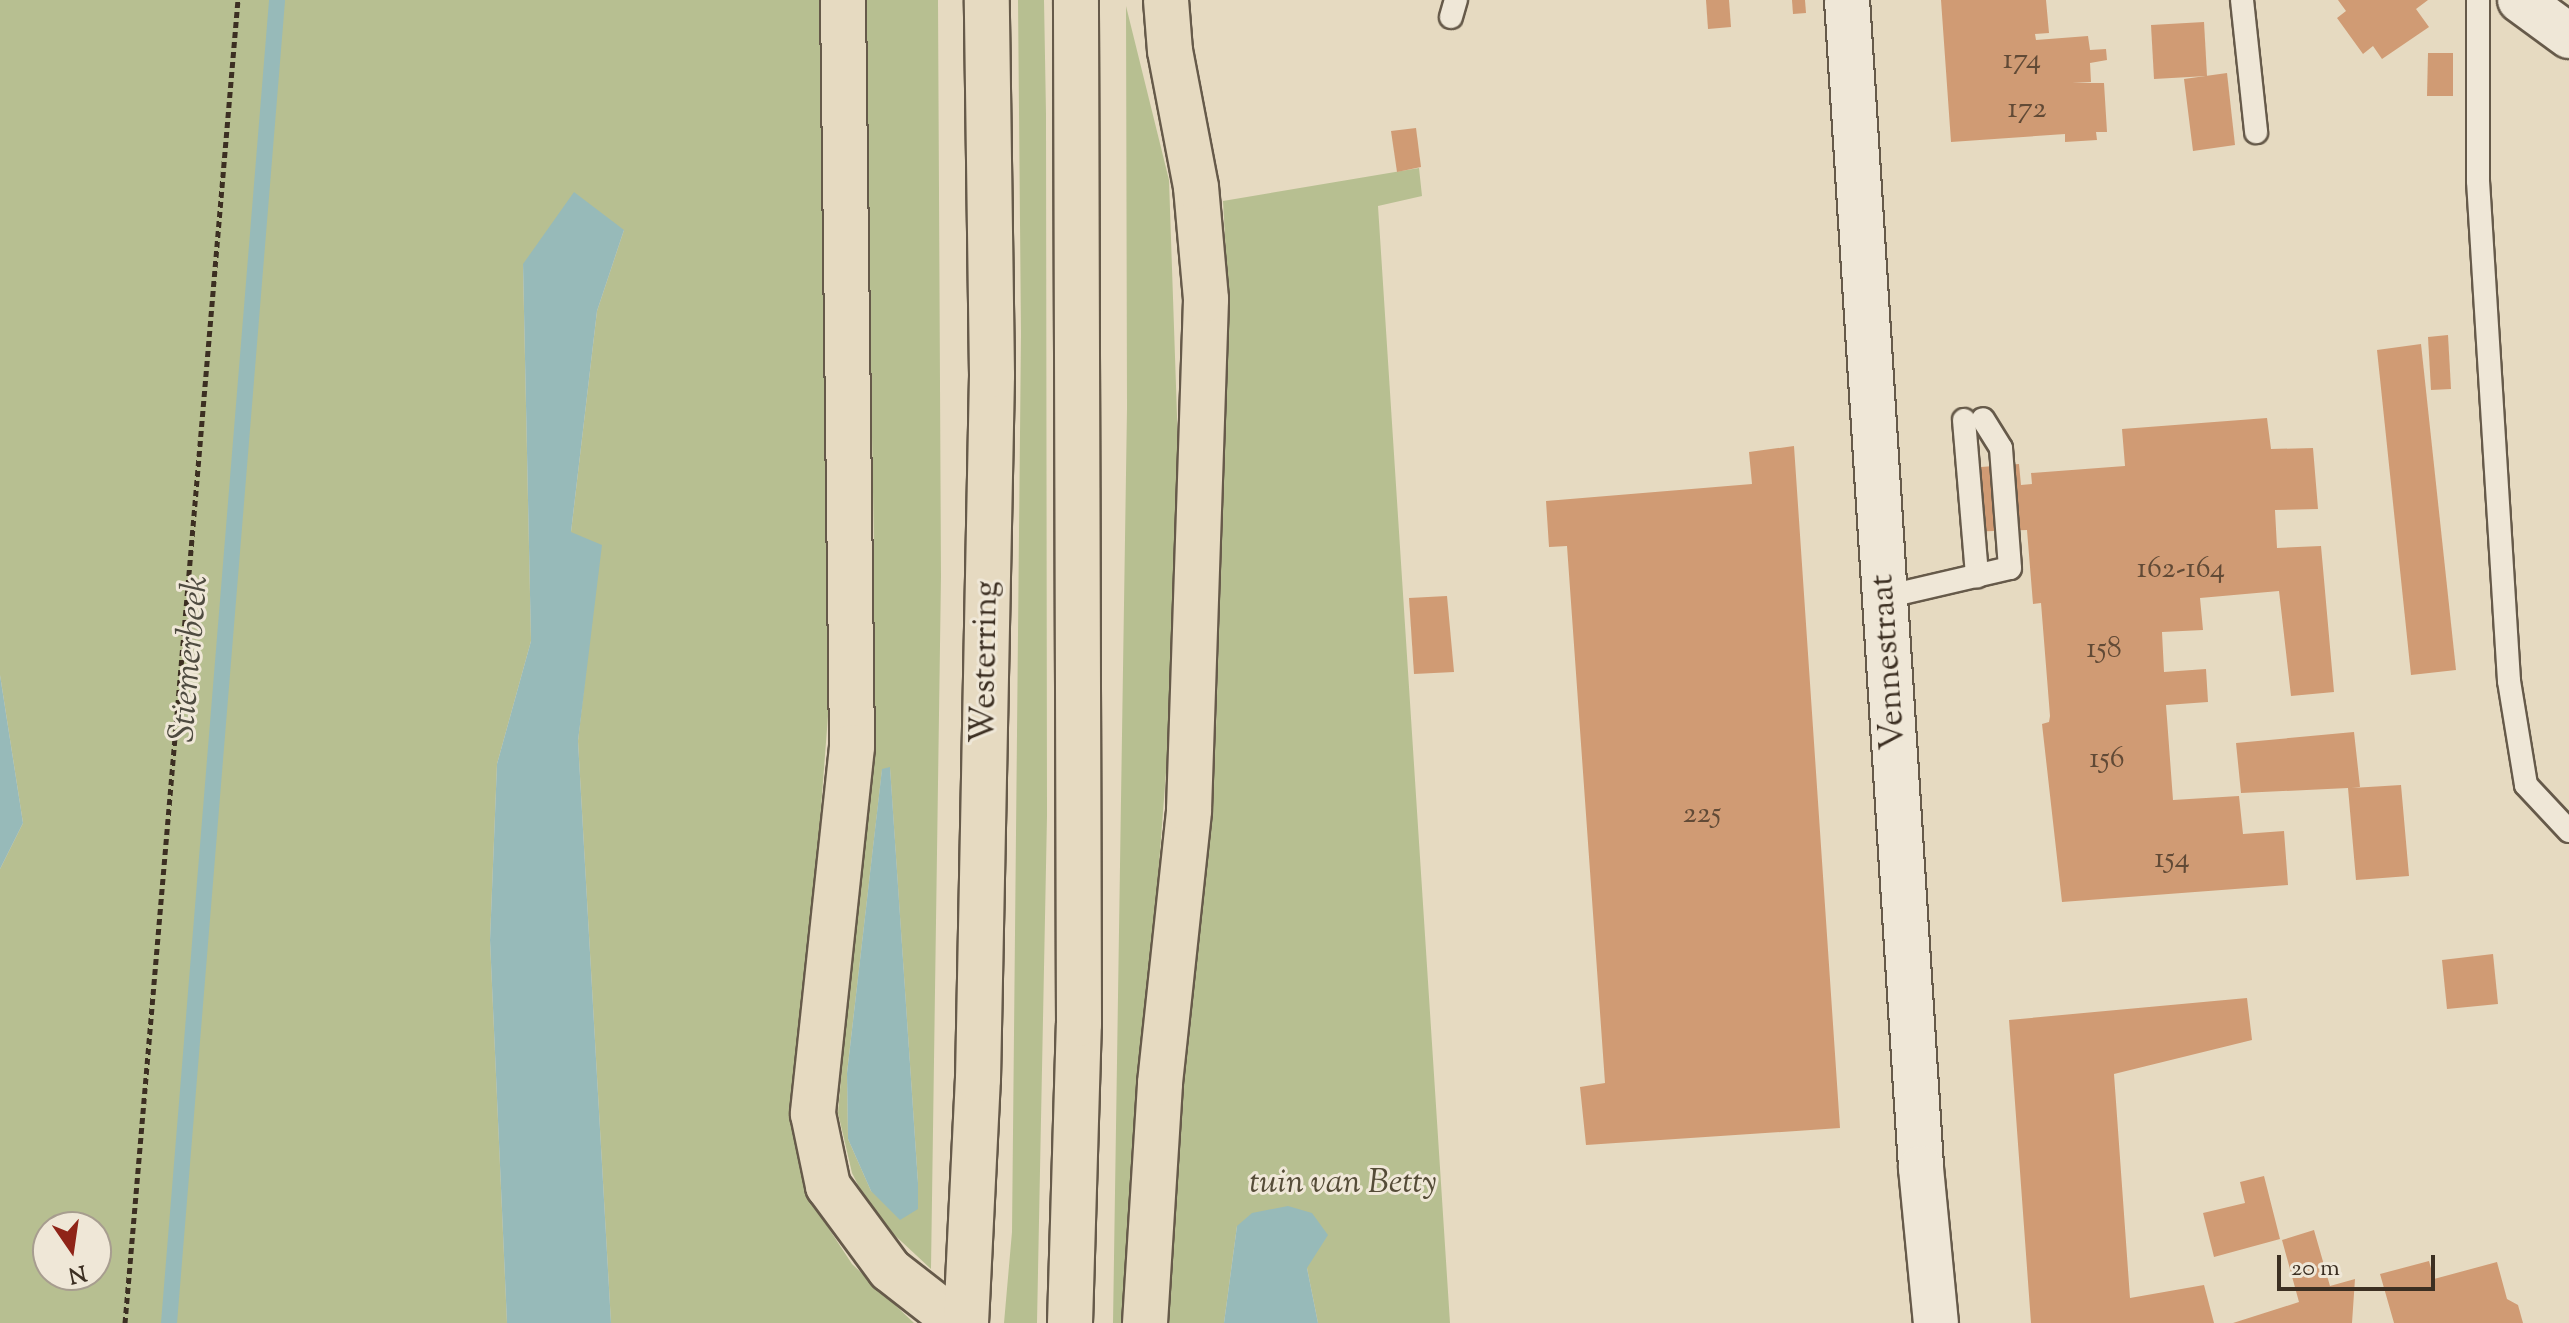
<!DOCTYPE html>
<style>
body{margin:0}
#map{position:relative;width:2569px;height:1323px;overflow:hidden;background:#e6dac1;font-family:"Sorts Mill Goudy",serif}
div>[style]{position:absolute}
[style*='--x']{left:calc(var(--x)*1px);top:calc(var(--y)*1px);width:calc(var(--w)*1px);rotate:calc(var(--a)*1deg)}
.green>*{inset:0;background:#b7bf91}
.water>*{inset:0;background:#97bab9}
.stream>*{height:16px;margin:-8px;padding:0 8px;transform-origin:8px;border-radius:8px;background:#97bab9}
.building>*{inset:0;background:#d09b74}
.path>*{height:5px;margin-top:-2.5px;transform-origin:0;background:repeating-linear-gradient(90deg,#3c2f22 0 6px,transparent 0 10px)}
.roads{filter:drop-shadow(2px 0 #665a4a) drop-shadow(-2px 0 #665a4a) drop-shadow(0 2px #665a4a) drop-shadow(0 -2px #665a4a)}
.service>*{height:22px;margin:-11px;padding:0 11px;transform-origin:11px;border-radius:11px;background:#efe7d7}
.minor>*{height:44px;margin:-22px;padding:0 22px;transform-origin:22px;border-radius:22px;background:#efe7d7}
.trunk>*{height:44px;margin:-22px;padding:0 22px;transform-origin:22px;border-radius:22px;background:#e6dac1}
span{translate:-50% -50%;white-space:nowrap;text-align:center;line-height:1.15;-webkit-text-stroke:6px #efe7d7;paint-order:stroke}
.number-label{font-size:30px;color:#614a36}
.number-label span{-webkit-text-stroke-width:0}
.street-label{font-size:34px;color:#3c2f22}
.park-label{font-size:34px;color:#554c38;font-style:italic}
.water-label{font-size:36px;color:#4e4b40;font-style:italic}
.north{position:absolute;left:32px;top:1211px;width:80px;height:80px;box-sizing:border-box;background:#efe7d7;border:2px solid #a79d8f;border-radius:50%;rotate:167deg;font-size:22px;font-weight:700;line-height:32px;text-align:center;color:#3c2f22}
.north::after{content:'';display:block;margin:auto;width:28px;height:36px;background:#8f2418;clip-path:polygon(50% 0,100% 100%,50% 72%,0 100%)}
.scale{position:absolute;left:2277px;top:1255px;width:158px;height:36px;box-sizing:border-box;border:4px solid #3c2f22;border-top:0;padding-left:10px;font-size:24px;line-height:28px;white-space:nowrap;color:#3c2f22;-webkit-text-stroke:6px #efe7d7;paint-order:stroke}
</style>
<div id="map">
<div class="green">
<div style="clip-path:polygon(evenodd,0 0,824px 0,829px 703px,796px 1136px,814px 1206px,852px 1264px,914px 1323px,611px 1323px,578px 741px,587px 660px,571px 532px,597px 311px,624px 230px,523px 265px,531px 641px,497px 764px,490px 940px,507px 1323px,0 1323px,0 869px,23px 823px,0 675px,0 0,48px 1227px,96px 1227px,96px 1275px,48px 1275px,48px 1227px)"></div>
<div style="clip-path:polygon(evenodd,864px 0,938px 0,941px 576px,931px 1269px,873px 1215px,852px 1173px,838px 1113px,870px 741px,874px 545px,864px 0,890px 768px,918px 1183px,918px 1209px,871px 1191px,848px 1139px,847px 1073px,882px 770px,890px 768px)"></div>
<div style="clip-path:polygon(1018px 0,1044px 0,1046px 114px,1047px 816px,1037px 1323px,1004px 1323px,1012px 1232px,1021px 334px)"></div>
<div style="clip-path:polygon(1126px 6px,1169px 180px,1182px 563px,1124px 1323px,1113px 1323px,1127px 408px)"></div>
<div style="clip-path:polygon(1419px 168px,1422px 196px,1378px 206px,1450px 1323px,1318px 1323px,1307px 1268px,1237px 1226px,1224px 1323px,1166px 1323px,1177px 1132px,1216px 728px,1229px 311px,1223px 201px)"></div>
</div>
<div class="water">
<div style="clip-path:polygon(574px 192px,624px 230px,597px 311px,571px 532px,602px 545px,578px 741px,611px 1323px,507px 1323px,490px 940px,497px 764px,531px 641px,523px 264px)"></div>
<div style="clip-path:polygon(0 675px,23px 823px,0 869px)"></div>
<div style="clip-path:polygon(890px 767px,918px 1183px,918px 1209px,900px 1220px,871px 1191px,848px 1139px,847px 1073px,882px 769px)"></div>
<div style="clip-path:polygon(1288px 1206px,1312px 1213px,1328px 1235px,1307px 1268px,1318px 1323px,1224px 1323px,1237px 1226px,1252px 1213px)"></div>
</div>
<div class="stream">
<div style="--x:169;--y:1323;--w:1327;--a:-85.33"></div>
</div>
<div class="building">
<div style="clip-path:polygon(1706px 0,1729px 0,1731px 27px,1708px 29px)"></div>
<div style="clip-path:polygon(1792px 0,1805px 0,1806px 13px,1793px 14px)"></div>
<div style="clip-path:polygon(1941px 0,2046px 0,2049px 33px,2035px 34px,2036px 40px,2088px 36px,2090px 50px,2106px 49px,2107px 60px,2090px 63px,2091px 82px,2072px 83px,2104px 83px,2107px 132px,2096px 132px,2097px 140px,2065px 142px,2065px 134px,1951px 142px)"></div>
<div style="clip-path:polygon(2338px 0,2428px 0,2416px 9px,2429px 27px,2382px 59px,2373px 46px,2363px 54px,2337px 18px,2346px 11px)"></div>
<div style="clip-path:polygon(2204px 22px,2207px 76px,2154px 79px,2151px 25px)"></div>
<div style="clip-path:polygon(2428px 53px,2453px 53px,2453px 96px,2427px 96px)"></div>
<div style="clip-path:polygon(2227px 73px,2235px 145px,2193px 151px,2184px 79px)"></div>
<div style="clip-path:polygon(1416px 128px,1421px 167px,1397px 172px,1391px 131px)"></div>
<div style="clip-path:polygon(2448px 335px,2451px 389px,2431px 390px,2428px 337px)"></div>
<div style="clip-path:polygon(2421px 344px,2456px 670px,2411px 675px,2377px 350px)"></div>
<div style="clip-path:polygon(2267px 418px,2271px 449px,2313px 448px,2318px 509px,2275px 510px,2277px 548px,2321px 546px,2334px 692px,2291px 696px,2279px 591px,2200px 598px,2203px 630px,2162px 632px,2164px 672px,2206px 669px,2208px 702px,2166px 705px,2173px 800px,2239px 796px,2243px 834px,2284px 831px,2288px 885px,2062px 902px,2042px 724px,2049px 722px,2050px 716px,2041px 603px,2033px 604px,2027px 530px,1961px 532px,1956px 469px,2019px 464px,2021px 485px,2032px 484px,2031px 473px,2125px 466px,2122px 429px)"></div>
<div style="clip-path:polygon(1794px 446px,1840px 1128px,1586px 1145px,1580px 1087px,1605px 1083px,1567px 546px,1549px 547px,1546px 501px,1752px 484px,1749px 452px)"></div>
<div style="clip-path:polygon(1447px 596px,1454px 672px,1414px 674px,1409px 598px)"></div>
<div style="clip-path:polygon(2354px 732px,2360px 787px,2352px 788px,2401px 785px,2409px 876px,2356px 880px,2348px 788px,2241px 793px,2236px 743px)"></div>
<div style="clip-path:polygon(2493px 954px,2498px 1004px,2447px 1009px,2442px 960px)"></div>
<div style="clip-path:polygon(2247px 998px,2252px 1040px,2114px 1074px,2130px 1298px,2204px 1285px,2214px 1323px,2031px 1323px,2009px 1020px)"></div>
<div style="clip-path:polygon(2264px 1176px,2280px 1239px,2214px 1257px,2203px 1213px,2245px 1203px,2240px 1182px)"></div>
<div style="clip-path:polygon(2314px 1230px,2330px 1286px,2355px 1279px,2352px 1323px,2233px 1323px,2299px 1302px,2282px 1240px)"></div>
<div style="clip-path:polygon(2429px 1261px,2434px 1279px,2497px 1262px,2507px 1299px,2518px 1305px,2523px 1323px,2394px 1323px,2380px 1274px)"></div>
</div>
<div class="path">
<div style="--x:125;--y:1323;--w:1328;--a:-85.12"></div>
</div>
<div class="roads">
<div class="service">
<div style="--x:2242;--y:0;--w:133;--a:83.9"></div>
<div style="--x:2478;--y:0;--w:181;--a:90"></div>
<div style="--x:2478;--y:181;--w:501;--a:86.45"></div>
<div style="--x:2509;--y:681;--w:105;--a:80.7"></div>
<div style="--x:2526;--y:785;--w:63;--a:46.9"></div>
<div style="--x:1451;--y:17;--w:18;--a:-74"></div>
<div style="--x:1964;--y:420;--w:157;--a:85.2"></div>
<div style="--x:1885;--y:597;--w:128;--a:-13.1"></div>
<div style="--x:2010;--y:568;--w:120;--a:-94.3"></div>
<div style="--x:2001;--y:448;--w:34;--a:-122"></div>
</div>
<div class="minor">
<div style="--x:1847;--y:0;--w:1170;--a:86.37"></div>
<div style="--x:1921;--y:1168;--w:156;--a:84.5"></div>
<div style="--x:2520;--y:0;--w:61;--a:36.3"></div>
</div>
<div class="trunk">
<div style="--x:843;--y:0;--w:747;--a:89.31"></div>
<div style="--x:852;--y:747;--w:369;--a:96.1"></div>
<div style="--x:813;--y:1114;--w:74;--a:78.2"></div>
<div style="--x:828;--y:1186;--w:104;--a:53.6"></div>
<div style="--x:890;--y:1270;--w:86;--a:37.9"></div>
<div style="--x:966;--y:1323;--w:244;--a:-87.2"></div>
<div style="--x:978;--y:1079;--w:704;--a:-88.86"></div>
<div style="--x:992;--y:375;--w:375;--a:-90.8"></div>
<div style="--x:1070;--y:1323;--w:299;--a:-88.3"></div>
<div style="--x:1079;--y:1024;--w:1024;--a:-90.17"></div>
<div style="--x:1145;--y:1323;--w:240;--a:-86.4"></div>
<div style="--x:1160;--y:1083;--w:275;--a:-83.9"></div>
<div style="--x:1189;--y:810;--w:511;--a:-88.09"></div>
<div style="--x:1206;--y:299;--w:112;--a:-95.1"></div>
<div style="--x:1196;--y:187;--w:138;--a:-100.8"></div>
<div style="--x:1170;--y:51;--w:51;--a:-94.5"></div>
</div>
</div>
<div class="number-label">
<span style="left:2022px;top:61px">174</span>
<span style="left:2027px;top:110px">172</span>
<span style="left:2181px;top:570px">162-164</span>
<span style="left:2104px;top:650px">158</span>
<span style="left:2107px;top:760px">156</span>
<span style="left:1702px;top:815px">225</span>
<span style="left:2172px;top:860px">154</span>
</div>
<div class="street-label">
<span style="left:986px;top:662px;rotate:-89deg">Westerring</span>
<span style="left:1889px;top:662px;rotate:-94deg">Vennestraat</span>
</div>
<div class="park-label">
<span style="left:1343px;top:1184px">tuin van Betty</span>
</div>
<div class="water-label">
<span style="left:191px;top:659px;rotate:-85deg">Stiemerbeek</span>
</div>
<div class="north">N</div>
<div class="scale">20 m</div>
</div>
